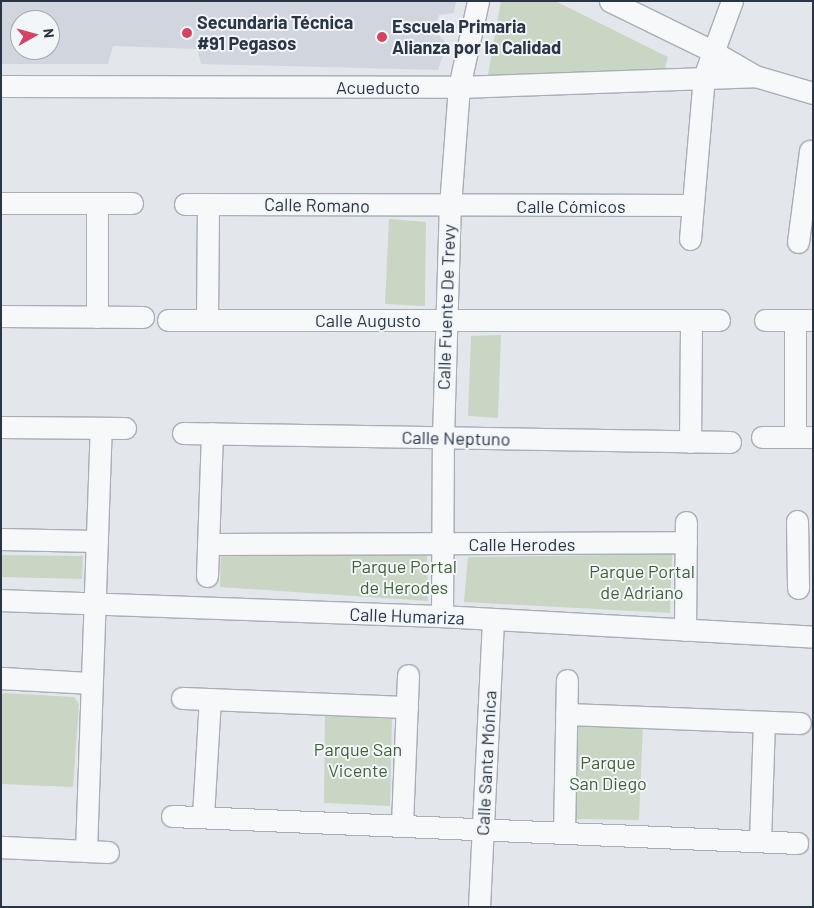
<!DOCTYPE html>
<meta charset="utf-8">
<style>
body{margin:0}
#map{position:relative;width:814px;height:908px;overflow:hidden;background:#e3e7ec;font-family:Barlow,sans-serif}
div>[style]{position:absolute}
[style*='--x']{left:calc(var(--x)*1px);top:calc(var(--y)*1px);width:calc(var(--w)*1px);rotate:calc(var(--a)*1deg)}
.built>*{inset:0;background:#d1d6de}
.green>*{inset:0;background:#c9d6c4}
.roads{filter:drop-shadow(1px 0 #a8aeb7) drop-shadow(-1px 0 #a8aeb7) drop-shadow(0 1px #a8aeb7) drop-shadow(0 -1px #a8aeb7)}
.minor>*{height:21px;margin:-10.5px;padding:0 10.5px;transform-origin:10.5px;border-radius:10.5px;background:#f6f8fa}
.dots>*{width:14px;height:14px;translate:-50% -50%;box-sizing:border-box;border:2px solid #f3f6f9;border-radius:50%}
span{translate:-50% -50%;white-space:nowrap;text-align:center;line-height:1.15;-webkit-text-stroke:4px #f3f6f9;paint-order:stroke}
.poi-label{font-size:18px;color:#2a3545;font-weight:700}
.left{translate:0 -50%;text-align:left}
.street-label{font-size:18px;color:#2a3545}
.park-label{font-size:18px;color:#416236}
.frame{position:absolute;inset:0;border:2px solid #2a3545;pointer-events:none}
.north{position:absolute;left:10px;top:10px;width:50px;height:50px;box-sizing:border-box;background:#f3f6f9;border:1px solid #a3a9b1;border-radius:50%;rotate:83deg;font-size:14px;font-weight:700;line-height:20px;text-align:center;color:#2a3545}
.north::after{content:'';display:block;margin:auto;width:18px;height:22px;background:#d54362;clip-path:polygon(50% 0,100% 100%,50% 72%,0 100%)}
</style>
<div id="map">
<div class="built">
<div style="clip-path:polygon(evenodd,1px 1px,456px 1px,454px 13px,439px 15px,434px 30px,447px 44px,438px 70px,201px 64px,197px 49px,113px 46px,108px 64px,1px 64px,1px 1px,20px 20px,50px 20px,50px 50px,20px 50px,20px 20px)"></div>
</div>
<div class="green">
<div style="clip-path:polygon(501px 1px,555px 1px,668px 57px,664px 72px,488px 75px)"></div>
<div style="clip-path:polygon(389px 219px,426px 222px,425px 306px,385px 304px)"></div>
<div style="clip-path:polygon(501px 335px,498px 418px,468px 416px,471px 336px)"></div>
<div style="clip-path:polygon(221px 552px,427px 555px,428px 601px,220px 587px)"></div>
<div style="clip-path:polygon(672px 554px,670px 613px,464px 602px,468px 557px)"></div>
<div style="clip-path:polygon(1px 555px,83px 556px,82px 579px,1px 577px)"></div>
<div style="clip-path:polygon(4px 693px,74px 697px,79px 704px,73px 787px,1px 784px,1px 695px)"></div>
<div style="clip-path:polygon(325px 715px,392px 719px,390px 806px,324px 803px)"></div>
<div style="clip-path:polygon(577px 724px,643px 726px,639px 820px,573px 819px)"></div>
</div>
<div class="roads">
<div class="minor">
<div style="--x:610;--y:1;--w:114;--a:26.1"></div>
<div style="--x:712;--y:51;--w:50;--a:30.2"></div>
<div style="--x:755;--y:76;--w:60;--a:16.3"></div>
<div style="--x:1;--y:86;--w:458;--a:0.1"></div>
<div style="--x:459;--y:87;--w:296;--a:-2.1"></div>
<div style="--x:1;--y:203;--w:131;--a:0"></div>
<div style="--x:97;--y:203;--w:114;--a:90"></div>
<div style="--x:185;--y:204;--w:507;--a:0.11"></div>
<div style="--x:690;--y:239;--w:163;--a:-85.1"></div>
<div style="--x:704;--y:77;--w:81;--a:-69.8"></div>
<div style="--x:798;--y:242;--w:92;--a:-82.5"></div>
<div style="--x:1;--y:316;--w:142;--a:0.4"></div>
<div style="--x:168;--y:320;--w:551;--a:0"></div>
<div style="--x:207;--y:320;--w:116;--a:-89.5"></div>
<div style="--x:765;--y:320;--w:48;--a:0"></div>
<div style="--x:795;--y:320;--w:117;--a:90"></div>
<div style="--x:1;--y:427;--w:124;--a:0.5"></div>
<div style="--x:183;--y:433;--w:547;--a:0.94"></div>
<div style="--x:762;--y:437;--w:51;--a:0"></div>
<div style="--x:690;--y:442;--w:122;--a:-89.5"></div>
<div style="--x:797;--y:521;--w:67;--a:89.1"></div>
<div style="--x:1;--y:539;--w:96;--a:1.2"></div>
<div style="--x:208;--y:544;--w:478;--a:-0.2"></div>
<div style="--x:207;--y:576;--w:143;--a:-88"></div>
<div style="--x:1;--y:600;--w:441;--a:2.1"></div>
<div style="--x:442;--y:616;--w:372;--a:3.2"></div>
<div style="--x:442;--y:616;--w:179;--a:-89.7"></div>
<div style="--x:443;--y:437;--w:231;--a:-88.3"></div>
<div style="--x:450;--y:206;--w:119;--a:-85.7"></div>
<div style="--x:459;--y:87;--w:88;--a:-77.5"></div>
<div style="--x:685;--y:630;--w:108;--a:-89.5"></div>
<div style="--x:1;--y:678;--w:90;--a:3.2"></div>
<div style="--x:182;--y:698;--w:225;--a:2.3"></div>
<div style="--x:566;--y:714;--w:234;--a:2.2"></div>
<div style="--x:172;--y:816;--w:626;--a:2.47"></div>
<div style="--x:203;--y:816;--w:117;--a:-86.6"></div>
<div style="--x:402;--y:825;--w:150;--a:-87.7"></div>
<div style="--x:564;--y:833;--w:153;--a:-88.9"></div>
<div style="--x:760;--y:841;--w:118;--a:-88.1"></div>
<div style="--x:1;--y:847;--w:107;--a:2.7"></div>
<div style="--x:86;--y:851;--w:423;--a:-88"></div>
<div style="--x:479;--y:907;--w:288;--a:-87.2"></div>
</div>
</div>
<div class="dots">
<div style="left:187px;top:33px;background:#d54362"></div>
<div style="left:382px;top:37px;background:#d54362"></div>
</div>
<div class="poi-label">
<span class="left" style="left:197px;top:33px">Secundaria Técnica<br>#91 Pegasos</span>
<span class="left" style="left:392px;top:37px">Escuela Primaria<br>Alianza por la Calidad</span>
</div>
<div class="street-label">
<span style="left:378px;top:87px">Acueducto</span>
<span style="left:317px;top:205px;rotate:1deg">Calle Romano</span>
<span style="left:571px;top:206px">Calle Cómicos</span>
<span style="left:446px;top:307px;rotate:-88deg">Calle Fuente De Trevy</span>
<span style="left:368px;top:320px">Calle Augusto</span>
<span style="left:456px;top:438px;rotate:1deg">Calle Neptuno</span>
<span style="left:522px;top:544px">Calle Herodes</span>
<span style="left:407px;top:616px;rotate:2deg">Calle Humariza</span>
<span style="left:486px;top:763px;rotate:-87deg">Calle Santa Mónica</span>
</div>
<div class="park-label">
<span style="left:404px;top:577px">Parque Portal<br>de Herodes</span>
<span style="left:642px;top:582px">Parque Portal<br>de Adriano</span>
<span style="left:358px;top:760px">Parque San<br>Vicente</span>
<span style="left:608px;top:773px">Parque<br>San Diego</span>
</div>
<div class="frame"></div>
<div class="north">N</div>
</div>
